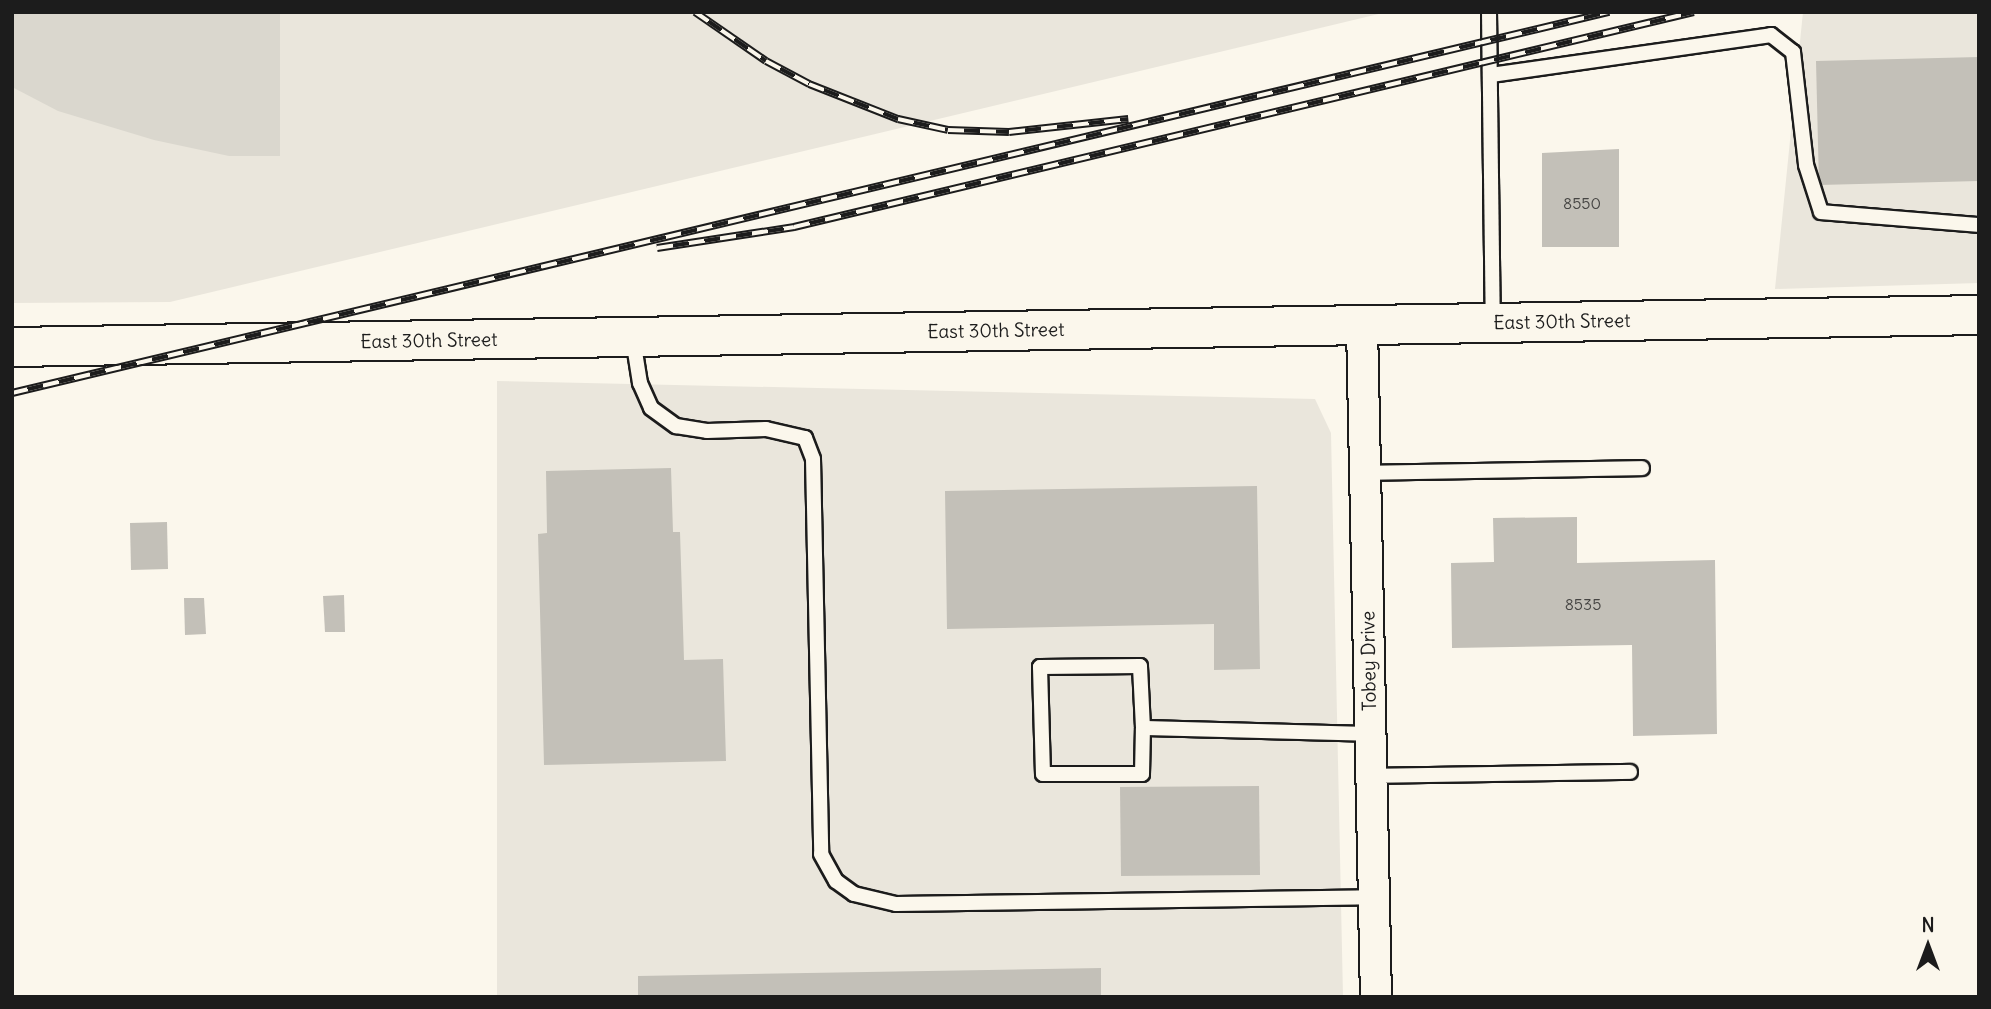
<!DOCTYPE html>
<style>
body{margin:0}
#map{position:relative;width:1991px;height:1009px;overflow:hidden;background:#fbf7ec;font-family:Delius,sans-serif}
div>[style]{position:absolute}
[style*='--x']{left:calc(var(--x)*1px);top:calc(var(--y)*1px);width:calc(var(--w)*1px);rotate:calc(var(--a)*1deg)}
.built>*{inset:0;background:#eae6dc}
.green>*{inset:0;background:#dad7ce}
.building>*{inset:0;background:#c3c0b8}
.roads{filter:drop-shadow(2px 0 #1c1c1c) drop-shadow(-2px 0 #1c1c1c) drop-shadow(0 2px #1c1c1c) drop-shadow(0 -2px #1c1c1c)}
.lane>*{height:14px;margin:-7px;padding:0 7px;transform-origin:7px;border-radius:7px;background:#fbf7ec}
.street>*{height:30px;margin:-15px;padding:0 15px;transform-origin:15px;border-radius:15px;background:#fbf7ec}
.secondary>*{height:38px;margin:-19px;padding:0 19px;transform-origin:19px;border-radius:19px;background:#fbf7ec}
.rail>*{height:8px;margin-top:-4px;transform-origin:0;background:repeating-linear-gradient(90deg,#fbf7ec 0 16px,#1c1c1c 0 32px);box-sizing:border-box;border-block:2px solid #1c1c1c}
span{translate:-50% -50%;white-space:nowrap;text-align:center;line-height:1.15;-webkit-text-stroke:6px #fbf7ec;paint-order:stroke}
.number-label{font-size:16px;color:#464543}
.number-label span{-webkit-text-stroke-width:0}
.street-label{font-size:19px;color:#1c1c1c}
.frame{position:absolute;inset:0;border:14px solid #1c1c1c;pointer-events:none}
.north{position:absolute;left:1893px;top:911px;width:70px;height:70px;-webkit-text-stroke:5px #fbf7ec;paint-order:stroke;rotate:0deg;font-size:19px;font-weight:700;line-height:28px;text-align:center;color:#1c1c1c}
.north::after{content:'';display:block;margin:auto;width:24px;height:32px;background:#1c1c1c;clip-path:polygon(50% 0,100% 100%,50% 72%,0 100%)}
</style>
<div id="map">
<div class="built">
<div style="clip-path:polygon(12px 12px,1387px 12px,170px 302px,12px 303px)"></div>
<div style="clip-path:polygon(1803px 12px,1979px 12px,1979px 283px,1775px 289px)"></div>
<div style="clip-path:polygon(497px 381px,1315px 399px,1331px 433px,1343px 997px,497px 997px)"></div>
</div>
<div class="green">
<div style="clip-path:polygon(12px 12px,280px 12px,280px 156px,229px 156px,154px 140px,58px 111px,12px 87px)"></div>
</div>
<div class="building">
<div style="clip-path:polygon(1979px 57px,1979px 181px,1819px 185px,1816px 61px)"></div>
<div style="clip-path:polygon(1619px 149px,1619px 247px,1542px 247px,1542px 153px)"></div>
<div style="clip-path:polygon(671px 468px,673px 532px,680px 532px,684px 660px,723px 659px,726px 761px,544px 765px,538px 534px,547px 533px,546px 471px)"></div>
<div style="clip-path:polygon(1257px 486px,1260px 669px,1214px 670px,1214px 624px,947px 629px,945px 491px)"></div>
<div style="clip-path:polygon(1577px 517px,1577px 563px,1715px 560px,1717px 734px,1633px 736px,1632px 645px,1452px 648px,1451px 563px,1494px 562px,1493px 518px)"></div>
<div style="clip-path:polygon(167px 522px,168px 569px,131px 570px,130px 523px)"></div>
<div style="clip-path:polygon(344px 595px,345px 632px,325px 632px,323px 596px)"></div>
<div style="clip-path:polygon(184px 598px,204px 598px,206px 634px,185px 635px)"></div>
<div style="clip-path:polygon(1259px 786px,1260px 875px,1121px 876px,1120px 787px)"></div>
<div style="clip-path:polygon(1101px 968px,1101px 997px,638px 997px,638px 976px)"></div>
</div>
<div class="roads">
<div class="lane">
<div style="--x:1489;--y:12;--w:310;--a:89.3"></div>
<div style="--x:1491;--y:75;--w:283;--a:-8.1"></div>
<div style="--x:1771;--y:35;--w:28;--a:38"></div>
<div style="--x:1793;--y:52;--w:114;--a:83.4"></div>
<div style="--x:1806;--y:165;--w:49;--a:72.3"></div>
<div style="--x:1821;--y:212;--w:159;--a:4.7"></div>
<div style="--x:633;--y:339;--w:45;--a:81"></div>
<div style="--x:640;--y:383;--w:27;--a:66"></div>
<div style="--x:651;--y:408;--w:31;--a:36"></div>
<div style="--x:676;--y:426;--w:31;--a:9"></div>
<div style="--x:707;--y:431;--w:59;--a:-1.9"></div>
<div style="--x:766;--y:429;--w:40;--a:13"></div>
<div style="--x:805;--y:438;--w:22;--a:69"></div>
<div style="--x:813;--y:459;--w:395;--a:88.8"></div>
<div style="--x:821;--y:854;--w:31;--a:61"></div>
<div style="--x:836;--y:881;--w:22;--a:36"></div>
<div style="--x:854;--y:894;--w:43;--a:13.4"></div>
<div style="--x:896;--y:904;--w:478;--a:-0.8"></div>
<div style="--x:1365;--y:473;--w:277;--a:-1"></div>
<div style="--x:1143;--y:728;--w:62;--a:-92.8"></div>
<div style="--x:1140;--y:666;--w:100;--a:179.4"></div>
<div style="--x:1040;--y:667;--w:107;--a:88.4"></div>
<div style="--x:1043;--y:774;--w:99;--a:0"></div>
<div style="--x:1142;--y:774;--w:46;--a:-88.8"></div>
<div style="--x:1143;--y:728;--w:227;--a:1.5"></div>
<div style="--x:1371;--y:776;--w:259;--a:-0.9"></div>
</div>
<div class="street">
<div style="--x:1362;--y:325;--w:672;--a:88.81"></div>
</div>
<div class="secondary">
<div style="--x:12;--y:347;--w:1967;--a:-0.93"></div>
</div>
</div>
<div class="rail">
<div style="--x:695;--y:12;--w:86;--a:34.6"></div>
<div style="--x:766;--y:61;--w:49;--a:28.1"></div>
<div style="--x:809;--y:84;--w:96;--a:21.5"></div>
<div style="--x:898;--y:119;--w:51;--a:12.4"></div>
<div style="--x:948;--y:130;--w:61;--a:1.9"></div>
<div style="--x:1009;--y:132;--w:120;--a:-6.2"></div>
<div style="--x:657;--y:248;--w:139;--a:-8.7"></div>
<div style="--x:794;--y:227;--w:925;--a:-13.44"></div>
<div style="--x:12;--y:393;--w:1642;--a:-13.42"></div>
</div>
<div class="number-label">
<span style="left:1582px;top:203px">8550</span>
<span style="left:1583px;top:604px">8535</span>
</div>
<div class="street-label">
<span style="left:1562px;top:322px;rotate:-1deg">East 30th Street</span>
<span style="left:996px;top:331px;rotate:-1deg">East 30th Street</span>
<span style="left:429px;top:341px;rotate:-1deg">East 30th Street</span>
<span style="left:1369px;top:661px;rotate:-91deg">Tobey Drive</span>
</div>
<div class="frame"></div>
<div class="north">N</div>
</div>
